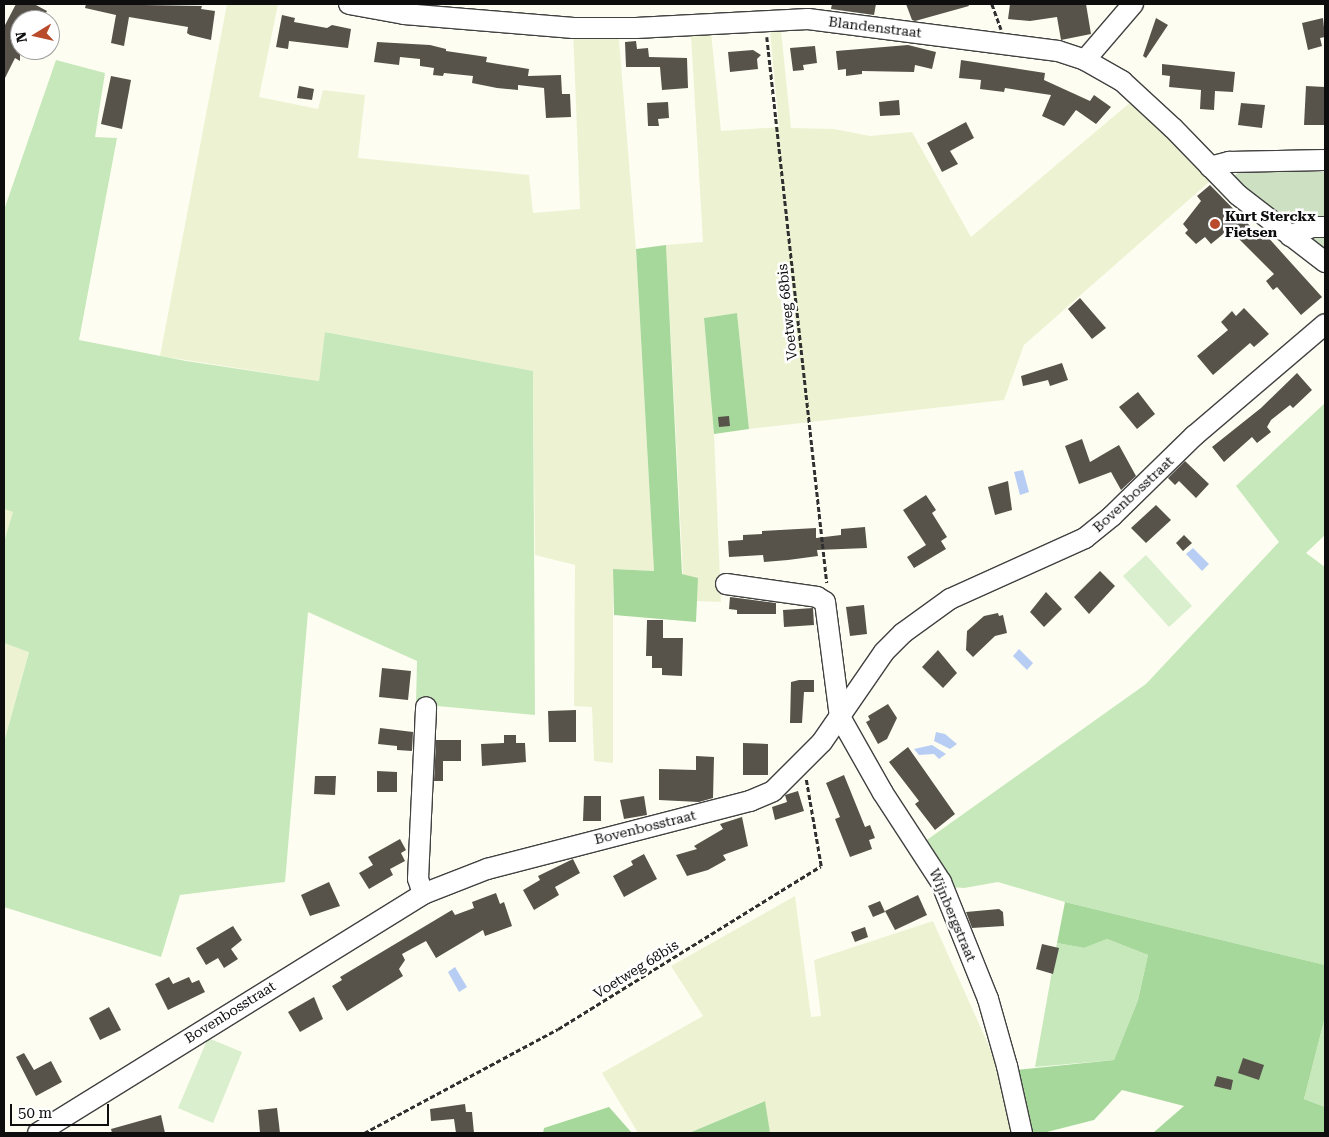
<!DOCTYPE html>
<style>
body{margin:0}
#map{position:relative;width:1329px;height:1137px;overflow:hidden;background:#fdfef1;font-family:"Roboto Serif",serif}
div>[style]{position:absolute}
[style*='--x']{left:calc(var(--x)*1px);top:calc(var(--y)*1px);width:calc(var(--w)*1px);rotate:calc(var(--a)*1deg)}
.farmland>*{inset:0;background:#edf3d2}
.green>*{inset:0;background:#c7e8bb}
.forest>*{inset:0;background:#a7d89b}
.cemetery>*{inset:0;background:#cee0c2}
.pitch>*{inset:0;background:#daefcd}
.water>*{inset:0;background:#b8cdf3}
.building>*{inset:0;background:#57534b}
.path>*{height:2.5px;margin-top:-1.25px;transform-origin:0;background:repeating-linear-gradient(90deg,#303030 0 5px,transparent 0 7.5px)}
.roads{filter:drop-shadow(1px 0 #414141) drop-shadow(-1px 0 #414141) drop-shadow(0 1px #414141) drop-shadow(0 -1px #414141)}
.minor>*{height:20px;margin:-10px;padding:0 10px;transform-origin:10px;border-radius:10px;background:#fff}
.dots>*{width:14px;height:14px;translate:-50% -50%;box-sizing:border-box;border:2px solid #fff;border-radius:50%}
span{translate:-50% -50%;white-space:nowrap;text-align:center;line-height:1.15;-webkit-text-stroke:5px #fff;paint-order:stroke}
.street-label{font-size:14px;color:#0e0e0e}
.poi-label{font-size:14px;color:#0e0e0e;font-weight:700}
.left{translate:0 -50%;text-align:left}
.frame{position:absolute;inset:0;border:5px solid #0e0e0e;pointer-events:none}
.north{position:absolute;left:10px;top:10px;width:50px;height:50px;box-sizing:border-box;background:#fff;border:1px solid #9f9f9f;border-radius:50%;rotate:261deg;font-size:14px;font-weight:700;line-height:20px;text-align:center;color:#0e0e0e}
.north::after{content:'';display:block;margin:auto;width:18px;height:22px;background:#b94b2c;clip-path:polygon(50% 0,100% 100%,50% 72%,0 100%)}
.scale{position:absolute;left:10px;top:1104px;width:99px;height:22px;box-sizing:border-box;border:2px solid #0e0e0e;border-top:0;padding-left:6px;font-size:15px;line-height:18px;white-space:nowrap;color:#0e0e0e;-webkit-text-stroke:4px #fff;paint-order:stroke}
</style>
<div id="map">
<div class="farmland">
<div style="clip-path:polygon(227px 4px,278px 4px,259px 97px,318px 109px,323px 90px,365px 95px,358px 158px,529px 175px,533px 213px,580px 209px,573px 28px,618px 28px,636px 249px,654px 571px,613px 569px,613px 763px,594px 761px,592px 707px,574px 706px,575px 565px,535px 555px,533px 371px,326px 332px,319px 381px,160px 356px)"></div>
<div style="clip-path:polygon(781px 30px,791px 128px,834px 129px,870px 136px,912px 132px,971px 237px,1139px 95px,1217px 175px,1024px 345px,1004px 400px,749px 429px,737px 313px,704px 318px,714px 434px,721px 602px,697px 601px,697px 579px,683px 574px,666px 245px,703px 242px,691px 35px,711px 32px,721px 131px,779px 127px,770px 31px)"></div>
<div style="clip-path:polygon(4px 509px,14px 512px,4px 542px)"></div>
<div style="clip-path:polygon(4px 643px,29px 651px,4px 742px)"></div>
<div style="clip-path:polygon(795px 896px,811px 1017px,821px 1016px,814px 960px,933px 921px,1001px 1073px,1012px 1133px,770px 1133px,764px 1101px,689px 1133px,638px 1133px,602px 1073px,703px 1016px,671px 966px)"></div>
</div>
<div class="green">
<div style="clip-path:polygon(56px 60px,105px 73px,95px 137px,117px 138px,79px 340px,186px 361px,319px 381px,325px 332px,533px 371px,535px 715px,416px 704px,417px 661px,308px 612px,285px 882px,180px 895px,161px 957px,4px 907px,4px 742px,29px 652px,4px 643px,4px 542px,13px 512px,4px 509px,4px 210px)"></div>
<div style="clip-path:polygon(1325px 403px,1325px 535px,1306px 553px,1325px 567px,1325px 965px,1065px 902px,998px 882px,964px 888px,950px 887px,924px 842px,1146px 684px,1279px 542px,1236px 486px)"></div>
<div style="clip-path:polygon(1107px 939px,1148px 955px,1138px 1000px,1114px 1060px,1035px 1067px,1057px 943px,1084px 948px)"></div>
<div style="clip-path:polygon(1325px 1017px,1325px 1107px,1304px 1099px)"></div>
</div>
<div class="forest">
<div style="clip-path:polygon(666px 245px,682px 574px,698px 578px,696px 622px,614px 615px,613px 569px,654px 571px,636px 249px)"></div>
<div style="clip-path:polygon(737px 313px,749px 429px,714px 434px,704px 318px)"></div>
<div style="clip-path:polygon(1065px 902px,1325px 965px,1325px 1017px,1304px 1099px,1325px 1107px,1325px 1133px,1153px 1133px,1184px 1106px,1122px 1090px,1094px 1120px,1043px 1133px,1027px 1133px,1016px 1070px,1114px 1060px,1138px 1000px,1148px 955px,1107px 939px,1084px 948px,1057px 943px)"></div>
<div style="clip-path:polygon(765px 1101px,770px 1133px,689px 1133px)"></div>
<div style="clip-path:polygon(609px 1107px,632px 1133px,543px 1133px,544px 1128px)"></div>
</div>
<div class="cemetery">
<div style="clip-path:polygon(1242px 170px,1325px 172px,1325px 251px,1235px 181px,1235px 175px)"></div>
</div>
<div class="pitch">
<div style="clip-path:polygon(1146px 555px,1192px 606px,1169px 627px,1123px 576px)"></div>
<div style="clip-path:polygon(208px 1038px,242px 1052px,213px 1123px,178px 1108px)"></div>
</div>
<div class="water">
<div style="clip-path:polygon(1023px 470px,1029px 492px,1020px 495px,1014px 472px)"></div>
<div style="clip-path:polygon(1193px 548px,1209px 564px,1202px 571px,1186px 554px)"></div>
<div style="clip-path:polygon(1019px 649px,1033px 663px,1027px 670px,1013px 656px)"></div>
<div style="clip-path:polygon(936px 732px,945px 734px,957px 744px,950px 749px,934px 741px)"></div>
<div style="clip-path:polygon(932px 745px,946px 754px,939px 759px,934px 754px,919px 755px,914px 749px)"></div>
<div style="clip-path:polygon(455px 967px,467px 987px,459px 992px,448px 972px)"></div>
</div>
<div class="building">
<div style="clip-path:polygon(16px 4px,34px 4px,47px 11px,42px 20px,20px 20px,20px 61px,15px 58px,4px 80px,4px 27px)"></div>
<div style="clip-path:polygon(86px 4px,202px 6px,201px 9px,215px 11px,211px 40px,190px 35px,187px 33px,188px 27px,129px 17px,124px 46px,111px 43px,116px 15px,85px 8px)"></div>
<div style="clip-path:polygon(832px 4px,876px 4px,874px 15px,831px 9px)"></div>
<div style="clip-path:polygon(906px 4px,968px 4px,969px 6px,915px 21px,912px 20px)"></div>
<div style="clip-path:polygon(1010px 4px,1086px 4px,1091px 34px,1061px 40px,1057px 17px,1030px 21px,1008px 19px)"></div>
<div style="clip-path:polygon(282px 15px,295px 18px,294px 22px,327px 28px,332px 25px,351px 29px,348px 48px,289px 41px,288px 49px,276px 47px)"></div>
<div style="clip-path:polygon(1156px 18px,1168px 25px,1146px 58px,1143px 56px)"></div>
<div style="clip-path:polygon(1323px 18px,1325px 37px,1320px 38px,1322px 46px,1308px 50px,1302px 23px)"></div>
<div style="clip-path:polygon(636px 41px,637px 49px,648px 48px,649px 57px,687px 58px,688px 88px,662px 90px,660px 67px,626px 67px,625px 42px)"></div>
<div style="clip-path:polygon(377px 42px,430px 45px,446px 49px,446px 51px,487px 57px,486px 62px,529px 69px,528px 76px,561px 75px,562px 94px,570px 94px,571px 117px,546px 118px,544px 88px,518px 85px,518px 90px,497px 88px,472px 83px,473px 76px,444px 73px,443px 76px,433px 75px,434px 68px,420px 66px,420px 59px,400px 57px,399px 65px,374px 62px)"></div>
<div style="clip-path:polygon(908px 45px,936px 52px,932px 69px,915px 65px,914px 72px,862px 71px,862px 74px,846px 76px,846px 69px,838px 70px,836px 51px)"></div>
<div style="clip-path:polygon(815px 46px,817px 63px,803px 65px,804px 70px,793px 71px,790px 48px)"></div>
<div style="clip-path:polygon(753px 50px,761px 55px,757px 59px,758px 69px,730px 72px,728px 52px)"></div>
<div style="clip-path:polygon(961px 60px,1045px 73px,1044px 80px,1090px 101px,1094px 95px,1111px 107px,1096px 124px,1076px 110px,1064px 126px,1042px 116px,1051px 95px,1005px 88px,1004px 92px,980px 89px,981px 80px,959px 78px)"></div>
<div style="clip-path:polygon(1162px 64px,1235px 72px,1233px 92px,1215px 91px,1214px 110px,1200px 109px,1201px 90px,1169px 87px,1170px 76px,1162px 75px)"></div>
<div style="clip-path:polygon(111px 76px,131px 80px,122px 129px,101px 124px)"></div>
<div style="clip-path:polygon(299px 86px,314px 89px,312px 100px,297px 98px)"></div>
<div style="clip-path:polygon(1306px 86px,1325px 87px,1325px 125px,1304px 125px)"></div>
<div style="clip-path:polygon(899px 100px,900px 115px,880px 116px,879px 102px)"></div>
<div style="clip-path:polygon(668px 102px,669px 118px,658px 119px,659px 126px,648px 126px,647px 103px)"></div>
<div style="clip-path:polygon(1241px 103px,1265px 105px,1262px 128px,1238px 125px)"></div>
<div style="clip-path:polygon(966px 122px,974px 138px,950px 151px,958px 164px,942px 172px,927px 143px)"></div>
<div style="clip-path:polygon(1210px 185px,1255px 231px,1257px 229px,1264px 233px,1322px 297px,1301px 315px,1277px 287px,1273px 290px,1266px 281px,1274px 274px,1235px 235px,1233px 237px,1228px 230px,1211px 244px,1205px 237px,1196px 244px,1185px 233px,1188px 230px,1183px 224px,1201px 201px,1197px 196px)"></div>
<div style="clip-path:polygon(1080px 298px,1106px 328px,1092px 339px,1068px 309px)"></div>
<div style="clip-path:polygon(1244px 308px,1269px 334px,1254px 347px,1250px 343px,1213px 375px,1197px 356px,1228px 330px,1221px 322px,1232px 311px,1236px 316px)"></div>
<div style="clip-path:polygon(1062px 363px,1068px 380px,1050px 386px,1048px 380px,1023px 386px,1021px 376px)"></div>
<div style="clip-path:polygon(1297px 373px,1312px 390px,1293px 408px,1290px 405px,1271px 420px,1267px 427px,1271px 432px,1257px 443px,1252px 437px,1224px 462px,1212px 447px,1261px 408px)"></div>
<div style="clip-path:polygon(1138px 392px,1155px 414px,1137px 429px,1119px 407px)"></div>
<div style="clip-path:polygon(729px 416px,730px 426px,719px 427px,718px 417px)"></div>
<div style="clip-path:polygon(1082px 439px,1090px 462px,1119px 445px,1136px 476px,1121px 490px,1111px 472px,1079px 484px,1065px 446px)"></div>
<div style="clip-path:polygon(1185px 461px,1209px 484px,1196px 498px,1179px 481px,1175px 485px,1168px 478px)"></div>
<div style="clip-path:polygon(1008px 481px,1012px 510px,995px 515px,988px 487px)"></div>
<div style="clip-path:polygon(926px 495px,936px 510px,932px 513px,947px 537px,941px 541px,946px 549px,914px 568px,907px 557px,926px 545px,903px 510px)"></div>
<div style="clip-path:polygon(1156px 505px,1171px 520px,1146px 543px,1131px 528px)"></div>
<div style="clip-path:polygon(865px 527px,867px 548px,817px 550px,818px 556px,788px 560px,764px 562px,763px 555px,729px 557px,728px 541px,743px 540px,743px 535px,762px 534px,762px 531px,816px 528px,816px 538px,841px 535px,841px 529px)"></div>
<div style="clip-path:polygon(1184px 535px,1192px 543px,1183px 551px,1176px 543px)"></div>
<div style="clip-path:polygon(1100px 571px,1115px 586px,1089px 614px,1074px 597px)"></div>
<div style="clip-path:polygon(1046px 592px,1062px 609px,1044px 627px,1030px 612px)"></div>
<div style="clip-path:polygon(730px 597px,776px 603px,776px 614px,737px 614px,737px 610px,729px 609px)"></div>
<div style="clip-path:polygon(864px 605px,867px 634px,850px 636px,846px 607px)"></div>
<div style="clip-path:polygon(813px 608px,814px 625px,784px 627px,783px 610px)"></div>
<div style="clip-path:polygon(998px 613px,999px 616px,1003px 615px,1007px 633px,995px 636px,973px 657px,966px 650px,967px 631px,984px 616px)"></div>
<div style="clip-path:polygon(647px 620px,663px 620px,663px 638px,683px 638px,682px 676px,662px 675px,662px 668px,652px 668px,652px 656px,646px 656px)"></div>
<div style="clip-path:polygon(938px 650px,957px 673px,943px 688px,922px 667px)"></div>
<div style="clip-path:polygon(382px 668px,411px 671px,408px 700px,379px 697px)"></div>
<div style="clip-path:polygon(799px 680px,814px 680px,814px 692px,804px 692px,802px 723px,790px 723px,791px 682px)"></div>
<div style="clip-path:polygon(888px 704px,897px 718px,887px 739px,878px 744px,866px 722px,870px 720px,868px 716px)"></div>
<div style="clip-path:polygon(576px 710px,576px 742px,549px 742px,548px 711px)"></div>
<div style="clip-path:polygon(380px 728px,413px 732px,412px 751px,397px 750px,397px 746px,378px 744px)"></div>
<div style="clip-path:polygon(504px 735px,516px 735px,516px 743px,525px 743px,526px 762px,482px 766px,481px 744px,504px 743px)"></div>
<div style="clip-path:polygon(436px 740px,461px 740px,461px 761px,443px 761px,443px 781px,434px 781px)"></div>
<div style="clip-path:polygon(743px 743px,768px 744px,768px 775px,743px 775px)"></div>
<div style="clip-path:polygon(908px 747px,955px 814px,935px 830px,915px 804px,919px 801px,889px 762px)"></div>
<div style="clip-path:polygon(696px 756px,714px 757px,713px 798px,699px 802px,659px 800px,659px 769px,696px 770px)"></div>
<div style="clip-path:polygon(377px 771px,397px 772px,397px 792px,377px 792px)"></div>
<div style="clip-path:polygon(844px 775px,865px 827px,870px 825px,875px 838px,869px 840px,872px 849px,850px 857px,835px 819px,840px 817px,826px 783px)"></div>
<div style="clip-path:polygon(315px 776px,336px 776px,335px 795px,314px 794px)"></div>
<div style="clip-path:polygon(798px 791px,804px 811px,775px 820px,772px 807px,787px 802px,785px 795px)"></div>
<div style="clip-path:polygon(584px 796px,601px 796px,601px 821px,583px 821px)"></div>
<div style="clip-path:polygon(644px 796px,647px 815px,624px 819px,620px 800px)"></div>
<div style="clip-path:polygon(742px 817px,748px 846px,723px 855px,726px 860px,708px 870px,687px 876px,676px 855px,697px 849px,694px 846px,723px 829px,720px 824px)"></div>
<div style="clip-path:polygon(400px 839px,406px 850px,401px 853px,405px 861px,390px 869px,393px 875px,369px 889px,359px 873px,373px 865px,368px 857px)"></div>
<div style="clip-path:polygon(644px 854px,657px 879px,624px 897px,613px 876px,633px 865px,631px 861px)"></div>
<div style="clip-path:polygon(573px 859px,580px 873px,555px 887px,559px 895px,534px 910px,523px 890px,540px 880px,538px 876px)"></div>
<div style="clip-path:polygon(329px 882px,340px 906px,310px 916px,301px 895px)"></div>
<div style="clip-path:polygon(496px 893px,500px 904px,504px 902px,512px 926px,485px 936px,483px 930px,436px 958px,426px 941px,402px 954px,405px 960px,399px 969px,403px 976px,347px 1011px,332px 986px,342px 980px,340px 977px,452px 910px,455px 915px,474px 908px,472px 902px)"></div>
<div style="clip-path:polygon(918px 895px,927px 915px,895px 930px,885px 911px)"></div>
<div style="clip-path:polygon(880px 901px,885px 912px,873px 917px,868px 906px)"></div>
<div style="clip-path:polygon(999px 909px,1003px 912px,1004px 926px,972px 928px,966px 912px)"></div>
<div style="clip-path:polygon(233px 926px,242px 940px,231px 949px,238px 959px,224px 968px,218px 958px,206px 965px,196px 948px)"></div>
<div style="clip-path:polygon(865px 927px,868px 937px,855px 942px,851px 932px)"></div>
<div style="clip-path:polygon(1042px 944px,1059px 948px,1053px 974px,1036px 969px)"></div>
<div style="clip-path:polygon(169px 977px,173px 984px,189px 977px,192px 983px,199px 980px,205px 992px,168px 1010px,155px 984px)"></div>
<div style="clip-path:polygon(314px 997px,323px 1019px,300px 1032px,288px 1012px)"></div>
<div style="clip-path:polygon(109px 1007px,121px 1030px,100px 1040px,89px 1018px)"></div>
<div style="clip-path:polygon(24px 1053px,34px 1070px,51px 1061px,62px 1082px,36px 1096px,16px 1057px)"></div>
<div style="clip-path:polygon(1243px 1058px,1264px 1065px,1259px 1080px,1238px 1073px)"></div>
<div style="clip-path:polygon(1217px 1076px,1233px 1080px,1231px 1090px,1214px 1086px)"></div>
<div style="clip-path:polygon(465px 1104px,466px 1112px,472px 1112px,474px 1133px,456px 1133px,454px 1119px,431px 1121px,430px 1109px)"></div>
<div style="clip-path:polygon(277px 1108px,280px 1133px,260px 1133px,258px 1110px)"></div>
<div style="clip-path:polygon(161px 1115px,165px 1133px,112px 1133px,111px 1129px)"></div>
</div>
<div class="path">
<div style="--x:992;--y:4;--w:27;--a:70"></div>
<div style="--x:767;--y:37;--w:549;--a:83.73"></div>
<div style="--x:364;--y:1133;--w:220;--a:-28.2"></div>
<div style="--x:558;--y:1029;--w:309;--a:-31.8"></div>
<div style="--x:821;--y:866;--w:88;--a:-99.8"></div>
</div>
<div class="roads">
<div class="minor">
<div style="--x:349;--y:4;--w:56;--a:10.3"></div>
<div style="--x:404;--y:14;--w:170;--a:4.7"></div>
<div style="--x:573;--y:28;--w:63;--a:0"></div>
<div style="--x:636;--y:28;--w:172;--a:-3"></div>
<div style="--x:808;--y:19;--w:252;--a:7.3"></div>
<div style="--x:1058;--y:51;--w:28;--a:18"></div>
<div style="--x:1085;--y:60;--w:43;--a:29.6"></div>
<div style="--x:1122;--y:81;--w:69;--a:42.7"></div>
<div style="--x:1173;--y:128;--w:93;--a:45.9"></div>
<div style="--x:1238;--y:195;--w:110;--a:37.6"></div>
<div style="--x:1085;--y:60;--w:74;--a:-49.4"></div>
<div style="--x:1210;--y:167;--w:20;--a:-15"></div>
<div style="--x:1229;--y:162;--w:96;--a:-1.2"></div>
<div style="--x:1290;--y:236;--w:24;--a:-22"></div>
<div style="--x:1312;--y:227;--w:13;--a:0"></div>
<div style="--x:726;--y:584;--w:92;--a:8.1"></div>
<div style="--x:817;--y:597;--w:9;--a:32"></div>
<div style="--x:825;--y:602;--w:116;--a:82.6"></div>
<div style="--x:840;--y:717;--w:87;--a:60.5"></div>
<div style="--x:883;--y:793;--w:106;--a:56.9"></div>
<div style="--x:941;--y:882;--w:126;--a:68.1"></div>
<div style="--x:988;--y:999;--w:70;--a:74.2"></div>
<div style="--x:1007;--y:1066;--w:69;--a:77.4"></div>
<div style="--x:423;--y:894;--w:16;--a:-108"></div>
<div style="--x:418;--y:879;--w:172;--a:-87.3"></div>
<div style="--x:38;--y:1133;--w:453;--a:-31.8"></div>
<div style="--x:423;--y:894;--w:69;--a:-21.3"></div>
<div style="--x:487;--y:869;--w:272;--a:-14.5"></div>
<div style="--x:750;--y:801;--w:25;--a:-23"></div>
<div style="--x:773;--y:791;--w:69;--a:-45"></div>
<div style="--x:822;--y:742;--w:109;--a:-55.4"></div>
<div style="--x:884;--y:652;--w:27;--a:-45"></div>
<div style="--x:903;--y:633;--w:58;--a:-35.9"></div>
<div style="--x:950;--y:599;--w:148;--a:-24.3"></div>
<div style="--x:1085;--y:538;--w:35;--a:-39"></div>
<div style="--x:1112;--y:516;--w:115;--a:-44.3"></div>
<div style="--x:1194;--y:436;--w:172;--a:-40.5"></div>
</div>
</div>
<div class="dots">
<div style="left:1215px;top:224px;background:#b94b2c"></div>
</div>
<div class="street-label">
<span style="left:875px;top:27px;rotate:7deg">Blandenstraat</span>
<span style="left:787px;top:312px;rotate:-96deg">Voetweg 68bis</span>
<span style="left:1133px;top:494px;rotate:-43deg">Bovenbosstraat</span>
<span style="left:645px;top:827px;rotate:-14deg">Bovenbosstraat</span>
<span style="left:953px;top:915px;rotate:67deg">Wijnbergstraat</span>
<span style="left:636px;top:969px;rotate:-32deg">Voetweg 68bis</span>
<span style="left:230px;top:1012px;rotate:-32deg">Bovenbosstraat</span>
</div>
<div class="poi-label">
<span class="left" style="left:1225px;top:224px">Kurt Sterckx<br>Fietsen</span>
</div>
<div class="frame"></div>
<div class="north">N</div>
<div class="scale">50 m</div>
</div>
